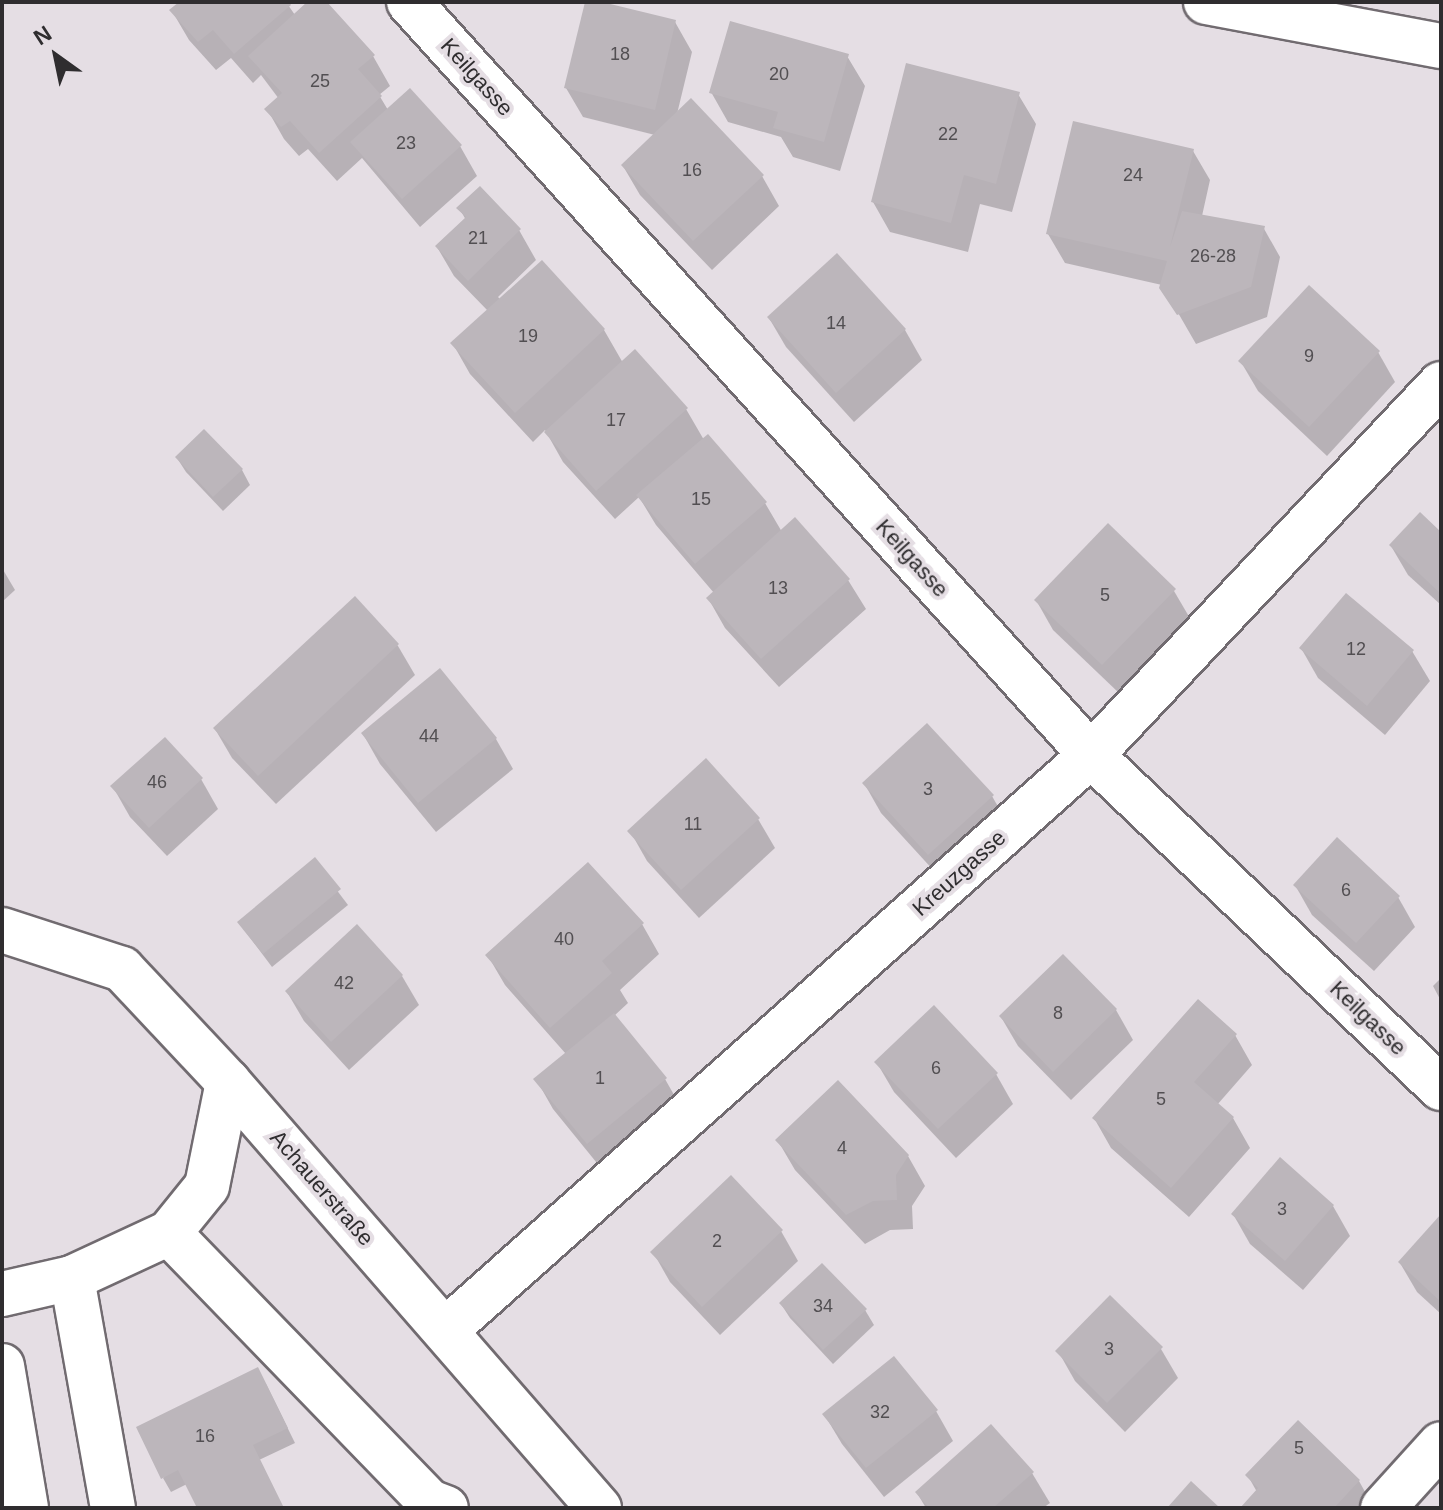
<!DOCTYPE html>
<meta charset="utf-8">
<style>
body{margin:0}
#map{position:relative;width:1443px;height:1510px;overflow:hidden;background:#e5dee4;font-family:Helvetica,sans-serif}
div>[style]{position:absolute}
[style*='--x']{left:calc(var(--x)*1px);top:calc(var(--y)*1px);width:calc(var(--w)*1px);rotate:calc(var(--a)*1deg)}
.shadow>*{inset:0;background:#0003}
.building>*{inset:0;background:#bcb6bb}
.roads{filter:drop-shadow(2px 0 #716b70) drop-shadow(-2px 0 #716b70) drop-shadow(0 2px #716b70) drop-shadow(0 -2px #716b70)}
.minor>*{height:44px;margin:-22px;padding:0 22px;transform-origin:22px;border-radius:22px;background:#fff}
span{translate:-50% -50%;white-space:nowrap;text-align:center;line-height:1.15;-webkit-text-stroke:8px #e5dee4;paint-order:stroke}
.number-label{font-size:18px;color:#524f52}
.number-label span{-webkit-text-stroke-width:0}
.street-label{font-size:22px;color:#2f2d2f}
.frame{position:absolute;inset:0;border:4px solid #2f2d2f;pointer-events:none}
.north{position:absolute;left:16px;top:16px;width:80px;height:80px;-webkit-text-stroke:6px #e5dee4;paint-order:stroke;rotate:327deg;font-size:22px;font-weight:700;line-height:32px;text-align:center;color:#2f2d2f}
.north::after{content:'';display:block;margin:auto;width:28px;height:36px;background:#2f2d2f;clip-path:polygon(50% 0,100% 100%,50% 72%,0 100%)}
</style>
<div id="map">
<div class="shadow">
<div style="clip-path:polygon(182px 2px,286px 2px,295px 15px,310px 2px,324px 2px,373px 56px,390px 86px,379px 95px,388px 110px,460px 146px,477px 176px,420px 227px,362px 158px,337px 181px,308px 149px,299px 156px,284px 139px,267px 109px,279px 99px,261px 75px,253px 83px,231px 58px,216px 70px,189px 40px,172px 11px)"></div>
<div style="clip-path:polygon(587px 2px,675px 22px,692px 52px,677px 114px,762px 176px,779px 206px,712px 270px,640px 195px,623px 166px,655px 135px,583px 117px,566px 88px)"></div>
<div style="clip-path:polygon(847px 56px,865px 86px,840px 171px,793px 157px,781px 137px,728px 122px,711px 92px)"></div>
<div style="clip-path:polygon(1018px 94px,1036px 124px,1012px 212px,980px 204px,968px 252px,890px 232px,873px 202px)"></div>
<div style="clip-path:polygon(1193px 151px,1210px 180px,1202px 216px,1263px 227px,1280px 257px,1267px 317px,1196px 344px,1162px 285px,1065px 263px,1048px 234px)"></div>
<div style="clip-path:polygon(459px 208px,519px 230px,536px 260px,498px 297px,501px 300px,604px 330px,623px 363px,686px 409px,704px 440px,765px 503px,782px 532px,848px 580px,866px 609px,779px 687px,725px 628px,708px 598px,714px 593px,656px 525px,639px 497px,615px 519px,563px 462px,545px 430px,533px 442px,470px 374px,453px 344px,488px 311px,454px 276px,437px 247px,466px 220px)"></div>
<div style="clip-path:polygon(769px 318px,905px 330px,922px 360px,854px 422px,786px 347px)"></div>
<div style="clip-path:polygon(1378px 352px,1395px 382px,1327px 456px,1258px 391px,1241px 362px)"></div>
<div style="clip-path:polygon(177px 458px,242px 470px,250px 485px,223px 511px,186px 472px)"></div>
<div style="clip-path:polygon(1441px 535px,1441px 605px,1408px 575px,1391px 546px)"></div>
<div style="clip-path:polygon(2px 568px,15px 590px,2px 602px)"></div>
<div style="clip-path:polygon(1174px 591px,1191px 620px,1120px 694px,1053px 630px,1036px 600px)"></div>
<div style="clip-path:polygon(355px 599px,398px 646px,415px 675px,276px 804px,232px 758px,215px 729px)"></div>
<div style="clip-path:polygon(1301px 648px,1412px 651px,1430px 681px,1385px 735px,1318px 678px)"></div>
<div style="clip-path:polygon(363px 734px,496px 739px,513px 769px,436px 832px,380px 764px)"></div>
<div style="clip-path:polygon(201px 779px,218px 809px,167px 856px,130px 817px,113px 787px)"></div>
<div style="clip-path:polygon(864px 783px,992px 796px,1009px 826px,946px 884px,881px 813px)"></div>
<div style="clip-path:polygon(758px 819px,775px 848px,699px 918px,647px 861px,630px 831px)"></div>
<div style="clip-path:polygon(314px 860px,348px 905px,272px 967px,239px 923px)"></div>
<div style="clip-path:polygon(1295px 885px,1398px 897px,1415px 927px,1374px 971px,1312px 915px)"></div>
<div style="clip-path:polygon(642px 924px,659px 954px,620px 990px,628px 1003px,614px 1016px,665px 1079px,682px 1109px,605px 1173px,553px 1109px,536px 1079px,566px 1054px,505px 985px,488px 956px)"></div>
<div style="clip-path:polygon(1063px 956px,1116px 1010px,1133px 1040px,1071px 1100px,1018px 1046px,1001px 1017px)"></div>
<div style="clip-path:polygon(402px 976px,419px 1005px,349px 1070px,304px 1021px,287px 992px)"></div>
<div style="clip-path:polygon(1441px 978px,1441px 1001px,1433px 986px)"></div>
<div style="clip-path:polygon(1235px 1035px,1252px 1065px,1217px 1105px,1233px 1118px,1250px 1148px,1189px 1217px,1111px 1148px,1094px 1118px)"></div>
<div style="clip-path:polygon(877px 1063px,996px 1074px,1013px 1104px,956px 1158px,894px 1092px)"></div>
<div style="clip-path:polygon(778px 1141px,908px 1156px,925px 1186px,912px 1206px,913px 1229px,890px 1230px,865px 1244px,795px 1170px)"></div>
<div style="clip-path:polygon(1333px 1206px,1350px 1236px,1303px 1290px,1250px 1244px,1233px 1214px)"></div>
<div style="clip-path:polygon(1441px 1217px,1441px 1314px,1417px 1292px,1400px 1263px)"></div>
<div style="clip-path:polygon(781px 1231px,798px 1261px,720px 1335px,670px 1282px,653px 1252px)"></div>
<div style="clip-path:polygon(781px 1304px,865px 1310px,874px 1325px,833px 1364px,790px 1318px)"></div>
<div style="clip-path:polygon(1161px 1349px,1178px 1378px,1125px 1432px,1075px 1381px,1058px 1351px)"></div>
<div style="clip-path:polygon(266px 1384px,295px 1443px,259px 1460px,283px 1508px,199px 1508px,187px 1484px,171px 1492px,163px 1478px)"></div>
<div style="clip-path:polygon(936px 1411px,953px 1441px,884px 1497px,842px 1444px,824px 1414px)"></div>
<div style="clip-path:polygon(1032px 1473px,1050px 1503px,1043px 1508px,926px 1508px,917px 1493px)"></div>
<div style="clip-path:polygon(1248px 1476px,1359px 1481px,1374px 1508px,1242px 1508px,1257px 1492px)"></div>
</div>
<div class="building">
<div style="clip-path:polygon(179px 2px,289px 2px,291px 5px,234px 54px,213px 30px,198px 42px,169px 10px)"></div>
<div style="clip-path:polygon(307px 2px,327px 2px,375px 55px,358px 69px,382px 96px,319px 153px,290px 121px,281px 127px,264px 109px,282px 93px,248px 56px)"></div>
<div style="clip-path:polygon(585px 2px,602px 2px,676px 20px,655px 110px,564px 88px)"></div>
<div style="clip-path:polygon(730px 21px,849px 54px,824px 142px,773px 128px,778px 112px,709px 93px)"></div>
<div style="clip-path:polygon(906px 63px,1020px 92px,996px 184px,964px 175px,951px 223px,871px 202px)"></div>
<div style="clip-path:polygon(410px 88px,462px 145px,402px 199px,350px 142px)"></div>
<div style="clip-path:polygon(691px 98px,764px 175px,693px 241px,621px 165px)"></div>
<div style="clip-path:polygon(1073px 121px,1194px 149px,1170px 247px,1182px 211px,1265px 226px,1251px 287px,1177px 315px,1159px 288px,1167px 261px,1046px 234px)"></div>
<div style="clip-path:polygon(480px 186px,521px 229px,468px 281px,435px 246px,466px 217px,456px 208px)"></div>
<div style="clip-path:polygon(837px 253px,906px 329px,836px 393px,767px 317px)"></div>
<div style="clip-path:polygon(542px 260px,605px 329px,515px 413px,450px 343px)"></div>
<div style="clip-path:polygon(1309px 285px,1380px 351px,1309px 427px,1238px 361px)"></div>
<div style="clip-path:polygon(635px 349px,688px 408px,596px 491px,544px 432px)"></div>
<div style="clip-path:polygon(204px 429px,243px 469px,213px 497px,175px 457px)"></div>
<div style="clip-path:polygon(708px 434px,767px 502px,695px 564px,636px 495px)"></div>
<div style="clip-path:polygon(1420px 512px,1441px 532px,1441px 594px,1389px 545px)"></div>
<div style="clip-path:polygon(795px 517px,850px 579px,761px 659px,706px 598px)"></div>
<div style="clip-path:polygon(1108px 523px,1176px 589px,1102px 665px,1034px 600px)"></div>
<div style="clip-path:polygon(1346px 593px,1414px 650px,1367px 706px,1299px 648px)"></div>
<div style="clip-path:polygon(355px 596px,399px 644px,258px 776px,213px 728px)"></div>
<div style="clip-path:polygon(440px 668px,497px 738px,418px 803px,361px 733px)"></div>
<div style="clip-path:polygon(927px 723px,994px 795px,928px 855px,862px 783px)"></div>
<div style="clip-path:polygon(165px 737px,203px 778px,149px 828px,110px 786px)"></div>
<div style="clip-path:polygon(706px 758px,760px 818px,681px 890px,627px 831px)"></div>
<div style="clip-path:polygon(1337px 837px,1400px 896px,1356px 943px,1293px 885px)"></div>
<div style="clip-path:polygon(315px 857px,341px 889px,263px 954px,237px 922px)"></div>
<div style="clip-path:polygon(588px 862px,644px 923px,602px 961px,612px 973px,550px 1028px,485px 955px)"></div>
<div style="clip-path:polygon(357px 924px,403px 975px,331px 1042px,285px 991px)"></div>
<div style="clip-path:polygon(1063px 954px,1117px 1009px,1053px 1072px,999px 1016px)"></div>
<div style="clip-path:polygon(1198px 999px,1237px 1034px,1194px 1082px,1234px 1117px,1171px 1188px,1092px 1118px)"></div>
<div style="clip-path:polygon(934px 1005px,998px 1073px,938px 1129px,874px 1062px)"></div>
<div style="clip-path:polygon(614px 1013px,667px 1078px,587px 1144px,533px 1079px)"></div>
<div style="clip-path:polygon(838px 1080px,909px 1155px,896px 1175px,897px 1200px,873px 1201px,846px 1215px,775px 1140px)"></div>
<div style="clip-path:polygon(1280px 1157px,1334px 1205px,1285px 1261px,1231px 1214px)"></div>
<div style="clip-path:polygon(731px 1175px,783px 1230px,702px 1307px,650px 1252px)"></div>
<div style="clip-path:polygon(1441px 1214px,1441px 1302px,1398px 1262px)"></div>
<div style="clip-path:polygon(822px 1263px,867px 1309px,823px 1350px,779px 1303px)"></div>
<div style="clip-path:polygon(1110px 1295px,1163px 1347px,1107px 1403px,1055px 1351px)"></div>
<div style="clip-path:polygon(894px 1356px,938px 1410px,866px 1468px,822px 1414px)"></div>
<div style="clip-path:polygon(258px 1367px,288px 1428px,253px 1445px,284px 1508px,197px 1508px,178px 1470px,161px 1479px,136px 1427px)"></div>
<div style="clip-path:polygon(1298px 1420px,1360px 1480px,1334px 1508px,1240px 1508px,1258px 1488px,1245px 1475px)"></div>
<div style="clip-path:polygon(991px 1424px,1034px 1472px,993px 1508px,929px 1508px,915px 1492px)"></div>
<div style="clip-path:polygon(1191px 1481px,1220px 1508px,1167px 1508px)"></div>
</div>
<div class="roads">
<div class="minor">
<div style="--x:409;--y:2;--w:1016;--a:47.83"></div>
<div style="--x:1091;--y:755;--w:483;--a:43.6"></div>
<div style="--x:1206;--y:2;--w:239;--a:10.6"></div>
<div style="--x:2;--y:930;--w:126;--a:18"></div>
<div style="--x:122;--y:969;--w:155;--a:46.8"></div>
<div style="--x:228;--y:1082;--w:565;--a:48.95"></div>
<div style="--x:169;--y:1233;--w:375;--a:45.9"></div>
<div style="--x:430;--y:1502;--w:17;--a:21"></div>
<div style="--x:72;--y:1278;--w:234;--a:79.9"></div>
<div style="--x:2;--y:1294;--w:72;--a:-12.9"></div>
<div style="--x:72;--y:1278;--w:107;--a:-24.9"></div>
<div style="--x:169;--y:1233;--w:60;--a:-51"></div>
<div style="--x:207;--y:1186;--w:106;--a:-78.6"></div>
<div style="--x:447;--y:1329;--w:863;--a:-41.71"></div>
<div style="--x:1091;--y:755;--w:510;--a:-46.67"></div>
<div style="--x:2;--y:1366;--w:144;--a:80.4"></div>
<div style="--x:1383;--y:1508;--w:86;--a:-47.8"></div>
</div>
</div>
<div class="number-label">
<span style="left:620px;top:54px">18</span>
<span style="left:779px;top:74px">20</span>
<span style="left:320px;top:81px">25</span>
<span style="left:948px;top:134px">22</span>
<span style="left:406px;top:143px">23</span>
<span style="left:692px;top:170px">16</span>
<span style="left:1133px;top:175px">24</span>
<span style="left:478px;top:238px">21</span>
<span style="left:1213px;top:256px">26-28</span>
<span style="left:836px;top:323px">14</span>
<span style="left:528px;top:336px">19</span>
<span style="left:1309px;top:356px">9</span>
<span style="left:616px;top:420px">17</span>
<span style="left:701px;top:499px">15</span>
<span style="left:778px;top:588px">13</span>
<span style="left:1105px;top:595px">5</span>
<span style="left:1356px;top:649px">12</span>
<span style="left:429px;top:736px">44</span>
<span style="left:157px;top:782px">46</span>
<span style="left:928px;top:789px">3</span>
<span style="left:693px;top:824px">11</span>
<span style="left:1346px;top:890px">6</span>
<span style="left:564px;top:939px">40</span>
<span style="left:344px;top:983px">42</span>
<span style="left:1058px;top:1013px">8</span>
<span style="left:936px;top:1068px">6</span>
<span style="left:600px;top:1078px">1</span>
<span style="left:1161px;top:1099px">5</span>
<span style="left:842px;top:1148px">4</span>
<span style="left:1282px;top:1209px">3</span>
<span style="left:717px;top:1241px">2</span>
<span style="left:823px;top:1306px">34</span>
<span style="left:1109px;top:1349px">3</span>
<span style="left:880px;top:1412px">32</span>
<span style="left:205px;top:1436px">16</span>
<span style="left:1299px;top:1448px">5</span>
</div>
<div class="street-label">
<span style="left:477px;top:77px;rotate:48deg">Keilgasse</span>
<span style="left:912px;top:558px;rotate:48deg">Keilgasse</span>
<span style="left:959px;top:873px;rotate:-42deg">Kreuzgasse</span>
<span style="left:1368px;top:1018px;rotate:44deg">Keilgasse</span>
<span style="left:322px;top:1188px;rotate:49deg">Achauerstraße</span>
</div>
<div class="frame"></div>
<div class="north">N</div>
</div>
